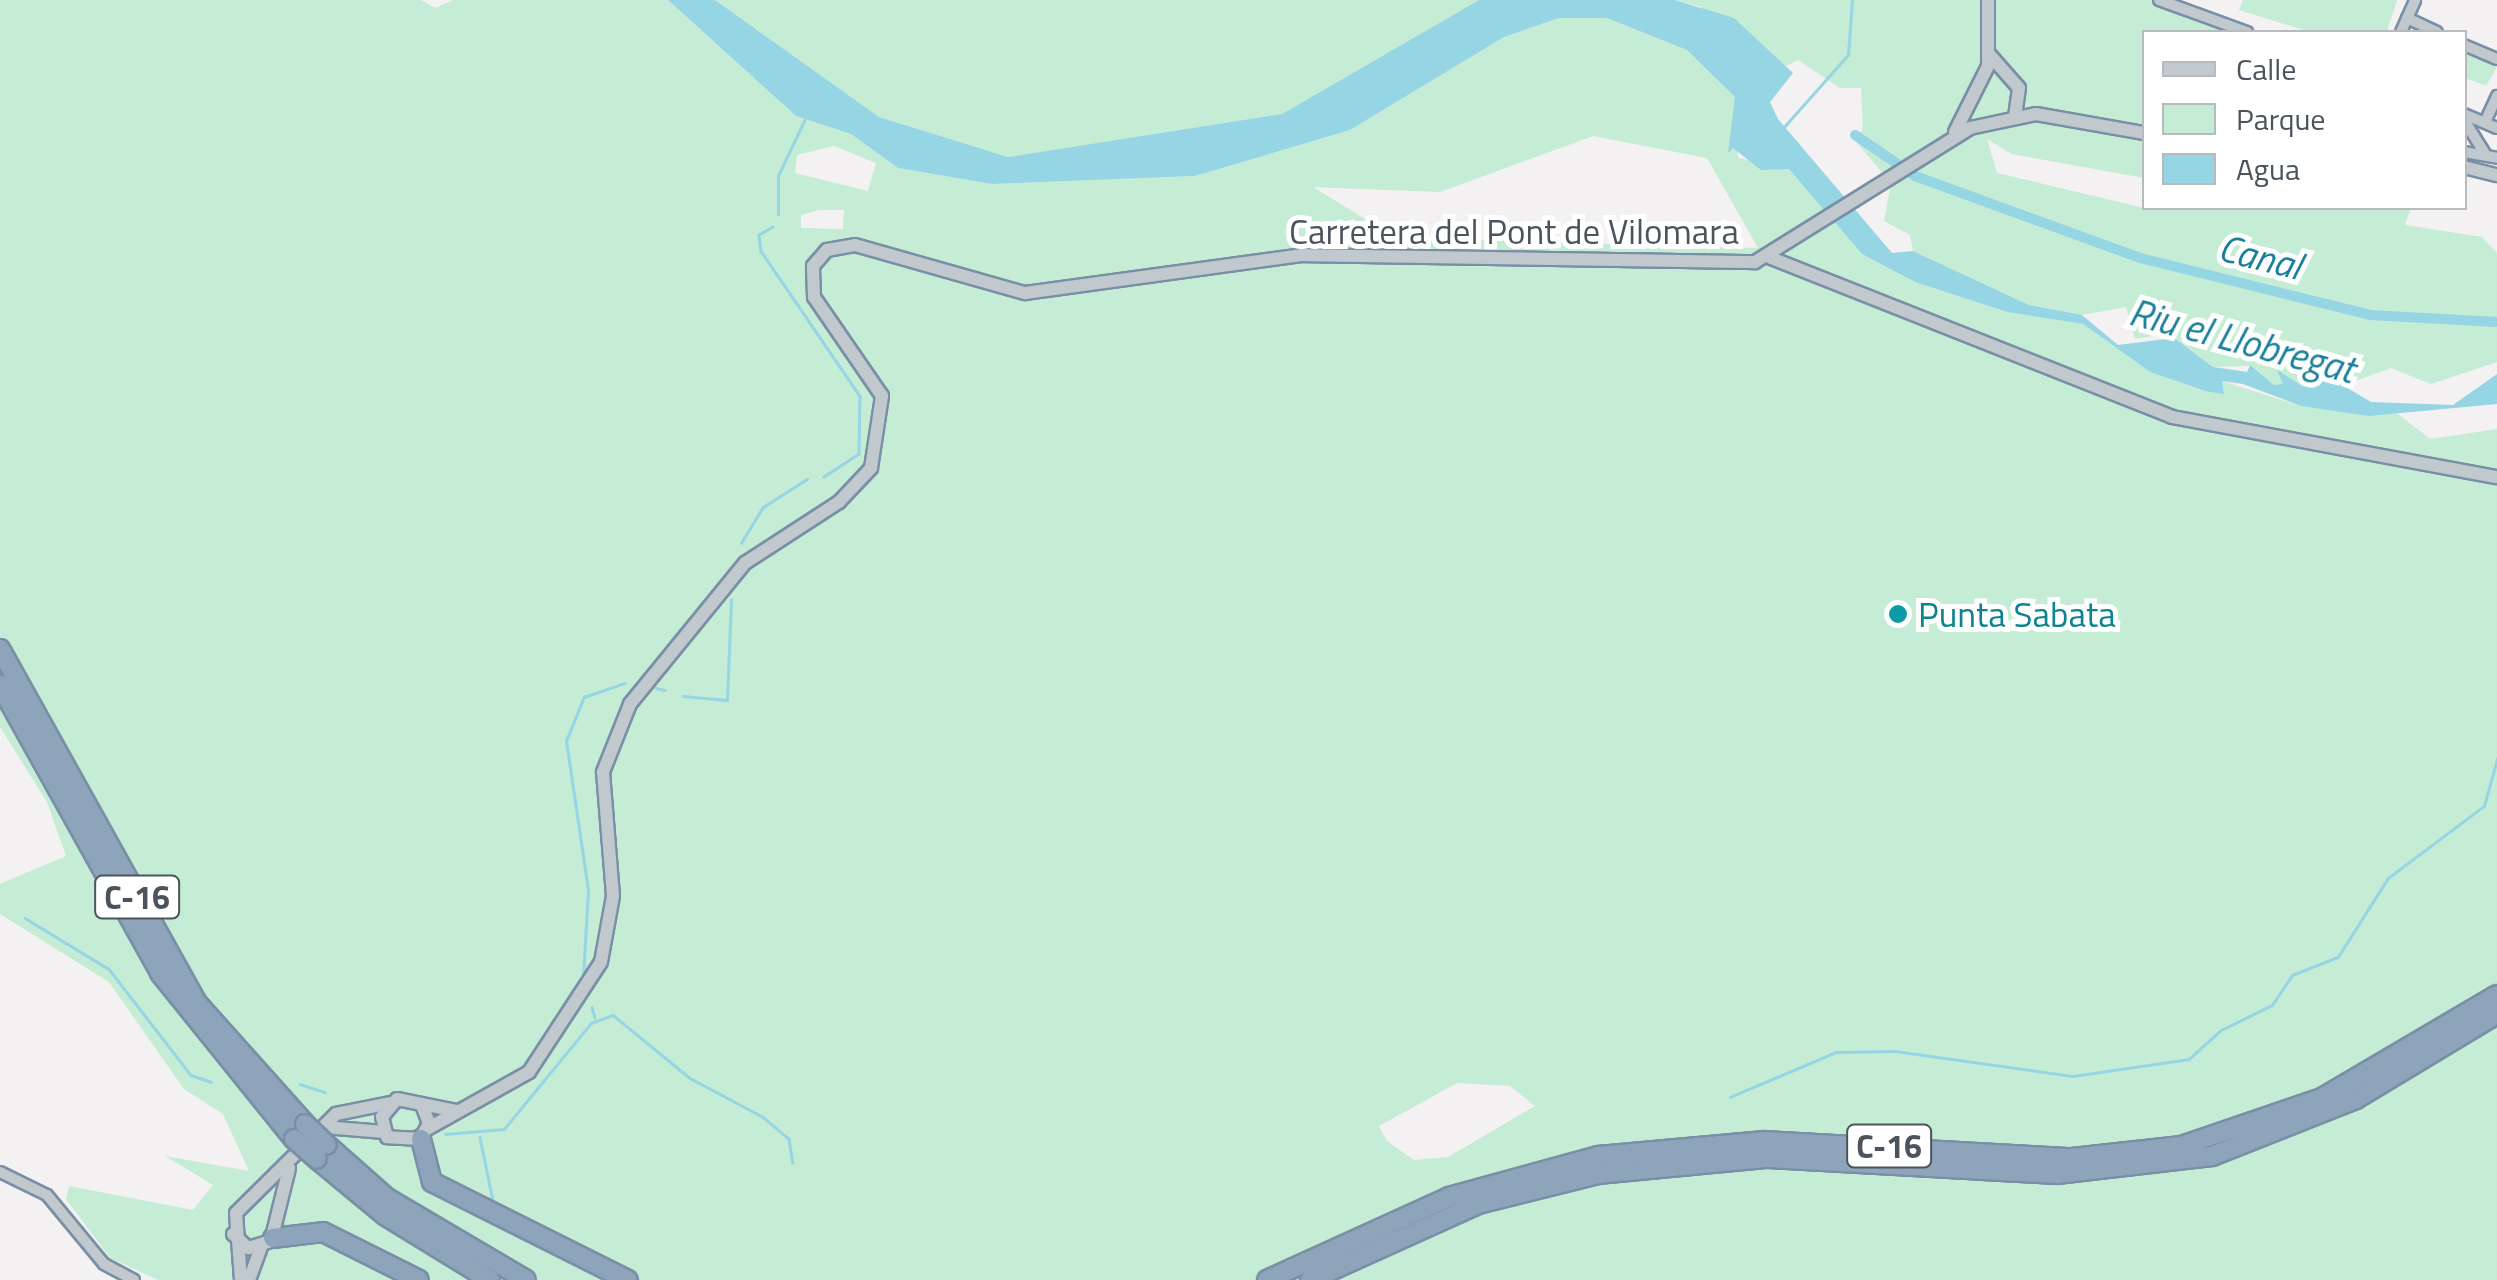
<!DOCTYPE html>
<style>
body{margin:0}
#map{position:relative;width:2497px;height:1280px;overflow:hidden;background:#f3f1f1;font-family:"Titillium Web",sans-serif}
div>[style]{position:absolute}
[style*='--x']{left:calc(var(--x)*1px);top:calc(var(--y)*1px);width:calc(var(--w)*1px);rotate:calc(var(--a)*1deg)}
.green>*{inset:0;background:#c5ecd4}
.water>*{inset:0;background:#96d5e4}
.stream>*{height:2.5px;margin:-1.25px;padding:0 1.25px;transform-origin:1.25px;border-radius:1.25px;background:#96d5e4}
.canal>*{height:10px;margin:-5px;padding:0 5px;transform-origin:5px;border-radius:5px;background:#96d5e4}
.roads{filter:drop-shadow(2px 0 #798fa6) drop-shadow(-2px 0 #798fa6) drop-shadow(0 2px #798fa6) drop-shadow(0 -2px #798fa6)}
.minor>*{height:10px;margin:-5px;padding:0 5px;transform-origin:5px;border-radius:5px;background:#c1c8ce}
.tertiary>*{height:12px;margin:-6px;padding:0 6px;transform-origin:6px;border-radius:6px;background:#c1c8ce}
.motorway>*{height:18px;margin:-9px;padding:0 9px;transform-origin:9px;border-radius:9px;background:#8ea4bb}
.bridges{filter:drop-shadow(2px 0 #798fa6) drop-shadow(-2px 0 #798fa6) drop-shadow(0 2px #798fa6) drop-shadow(0 -2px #798fa6)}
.motorway-bridge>*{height:18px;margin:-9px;padding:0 9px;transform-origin:9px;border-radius:9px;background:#8ea4bb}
.dots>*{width:28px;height:28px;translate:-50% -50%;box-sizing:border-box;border:5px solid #fff;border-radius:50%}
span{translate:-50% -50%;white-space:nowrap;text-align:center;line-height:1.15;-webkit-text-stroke:10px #fff;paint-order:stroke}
.shield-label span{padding:2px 8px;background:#fff;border:2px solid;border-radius:8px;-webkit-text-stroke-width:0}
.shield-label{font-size:32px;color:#4b545d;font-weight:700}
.street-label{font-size:35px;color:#4b545d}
.culture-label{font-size:35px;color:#0d838f}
.left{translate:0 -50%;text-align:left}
.water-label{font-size:38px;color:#1a7f99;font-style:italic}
.legend{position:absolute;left:2142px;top:30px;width:325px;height:180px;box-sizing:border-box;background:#fff;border:2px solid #b7bbbe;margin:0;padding:12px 18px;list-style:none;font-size:30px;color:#4b545d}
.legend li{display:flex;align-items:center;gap:20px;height:50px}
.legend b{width:50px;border:2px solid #b7bbbe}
</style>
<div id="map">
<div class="green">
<div style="clip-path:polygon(evenodd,0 0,421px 0,436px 8px,453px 0,668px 0,796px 116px,851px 134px,898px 168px,992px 184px,1195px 176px,1350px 130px,1504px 37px,1559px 18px,1607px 18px,1687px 50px,1735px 97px,1738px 158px,1789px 168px,1862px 254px,1915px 282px,2007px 312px,2083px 324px,2150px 372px,2204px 391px,2222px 381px,2301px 406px,2398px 414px,2430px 439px,2497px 429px,2497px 1280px,158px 1280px,110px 1258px,66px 1199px,69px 1186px,193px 1210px,213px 1185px,165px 1156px,249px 1171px,223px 1114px,184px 1089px,109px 982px,0 914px,0 884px,66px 856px,47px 802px,0 727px,0 0,1593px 136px,1707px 158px,1758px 248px,1396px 238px,1313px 187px,1440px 192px,1593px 136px,0 0,834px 146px,876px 163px,868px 191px,795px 173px,797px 155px,834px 146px,0 0,819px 210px,844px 210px,843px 229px,801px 228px,801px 215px,819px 210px,0 0,1457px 1083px,1510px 1086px,1535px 1106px,1448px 1157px,1414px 1160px,1387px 1141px,1379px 1126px,1457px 1083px)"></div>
<div style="clip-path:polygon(715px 0,1479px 0,1282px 114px,1008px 157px,879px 117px)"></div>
<div style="clip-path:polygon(1675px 0,2152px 0,2237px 32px,2144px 32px,2144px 125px,2059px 110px,2057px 125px,2144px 141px,2144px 178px,2012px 154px,1987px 139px,1997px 173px,2144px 208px,2411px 208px,2405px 225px,2482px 237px,2497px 253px,2497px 362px,2431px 384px,2391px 368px,2338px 387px,2317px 374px,2304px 387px,2275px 385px,2250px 366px,2213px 367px,2158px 335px,2135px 339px,2126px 307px,2082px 315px,2029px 305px,1913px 251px,1910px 235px,1884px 221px,1891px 183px,1853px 138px,1863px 130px,1861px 88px,1840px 88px,1798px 60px,1786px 66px,1699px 6px)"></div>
<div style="clip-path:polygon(2243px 0,2397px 0,2387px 32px,2310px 32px,2239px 10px)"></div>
<div style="clip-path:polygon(2465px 53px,2497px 67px,2486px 86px,2465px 78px)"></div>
</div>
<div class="water">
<div style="clip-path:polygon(668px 0,715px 0,879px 117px,1008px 157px,1282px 114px,1479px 0,1675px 0,1734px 18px,1793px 73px,1770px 102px,1778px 119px,1892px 253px,1913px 251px,2029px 305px,2082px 315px,2118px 345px,2174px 338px,2213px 367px,2247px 372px,2250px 365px,2274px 385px,2283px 384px,2277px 370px,2304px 387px,2320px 372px,2371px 402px,2453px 405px,2497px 374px,2497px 404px,2369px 416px,2301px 406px,2243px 384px,2222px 381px,2224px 394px,2205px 391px,2150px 372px,2083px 324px,2007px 312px,1915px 282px,1862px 254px,1789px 169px,1761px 170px,1733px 148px,1728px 153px,1735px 97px,1687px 50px,1607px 18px,1559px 18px,1504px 37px,1350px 130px,1195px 176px,992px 184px,898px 168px,851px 134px,796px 116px)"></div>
</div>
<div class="stream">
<div style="--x:1783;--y:128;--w:98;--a:-48.3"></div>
<div style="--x:1848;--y:55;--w:55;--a:-85.8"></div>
<div style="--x:778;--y:215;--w:39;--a:-90"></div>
<div style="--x:778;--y:176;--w:63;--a:-64.7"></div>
<div style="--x:773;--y:227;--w:16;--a:150"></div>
<div style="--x:759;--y:235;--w:16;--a:83"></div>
<div style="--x:761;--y:251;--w:176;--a:55.7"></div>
<div style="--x:860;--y:396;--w:58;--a:91"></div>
<div style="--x:859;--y:454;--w:42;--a:146.7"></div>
<div style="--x:741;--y:543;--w:42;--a:-58.6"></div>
<div style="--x:763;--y:507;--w:52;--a:-32.5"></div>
<div style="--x:656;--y:688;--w:9;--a:13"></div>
<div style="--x:683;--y:696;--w:44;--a:5.2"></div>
<div style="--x:727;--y:700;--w:100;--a:-87.7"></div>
<div style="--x:25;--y:918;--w:98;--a:31.3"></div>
<div style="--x:109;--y:969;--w:134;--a:52.3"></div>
<div style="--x:191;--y:1075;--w:21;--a:19"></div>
<div style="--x:583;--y:977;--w:87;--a:-86.7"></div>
<div style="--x:588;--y:890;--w:151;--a:-98.4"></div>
<div style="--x:566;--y:741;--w:48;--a:-67.8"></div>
<div style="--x:584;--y:697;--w:43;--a:-18.9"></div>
<div style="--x:592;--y:1007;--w:11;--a:75"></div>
<div style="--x:300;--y:1084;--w:26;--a:18"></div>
<div style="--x:1730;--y:1097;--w:115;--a:-23"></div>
<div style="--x:1836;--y:1052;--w:59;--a:-1"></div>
<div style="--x:1895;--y:1051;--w:180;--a:8"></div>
<div style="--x:2073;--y:1076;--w:117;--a:-8.3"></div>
<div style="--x:2189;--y:1059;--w:43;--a:-42.2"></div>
<div style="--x:2221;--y:1030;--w:57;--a:-26.1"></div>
<div style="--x:2272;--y:1005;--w:36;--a:-56"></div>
<div style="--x:2292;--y:975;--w:49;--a:-21.4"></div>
<div style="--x:2338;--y:957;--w:93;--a:-57.7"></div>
<div style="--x:2388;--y:878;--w:120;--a:-36.9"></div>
<div style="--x:2484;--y:806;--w:49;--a:-74.5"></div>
<div style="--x:445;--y:1134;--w:59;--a:-4.8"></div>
<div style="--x:504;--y:1129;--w:137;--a:-50.6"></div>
<div style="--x:591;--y:1023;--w:23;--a:-20"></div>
<div style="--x:613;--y:1015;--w:99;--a:39.3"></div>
<div style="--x:690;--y:1078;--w:83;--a:28.1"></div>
<div style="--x:763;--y:1117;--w:34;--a:40"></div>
<div style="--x:789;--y:1139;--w:24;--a:81"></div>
<div style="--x:480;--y:1137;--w:65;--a:78.5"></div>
</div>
<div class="canal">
<div style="--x:1855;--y:135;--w:73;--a:34.3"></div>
<div style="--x:1915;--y:176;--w:239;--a:20"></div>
<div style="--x:2140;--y:258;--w:237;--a:13.9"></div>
<div style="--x:2370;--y:315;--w:127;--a:3.2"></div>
</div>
<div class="roads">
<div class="minor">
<div style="--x:2159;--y:0;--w:94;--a:20"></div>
<div style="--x:2407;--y:18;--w:33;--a:25"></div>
<div style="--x:2401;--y:32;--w:35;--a:-66"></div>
<div style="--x:2464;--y:45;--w:36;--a:23"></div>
<div style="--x:2464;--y:114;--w:36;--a:23"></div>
<div style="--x:2464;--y:120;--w:39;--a:58"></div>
<div style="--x:2485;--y:122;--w:29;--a:-65"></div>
<div style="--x:2464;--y:152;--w:34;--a:10"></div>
<div style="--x:0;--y:1172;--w:52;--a:26.1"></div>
<div style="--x:47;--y:1195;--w:89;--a:50.4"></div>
<div style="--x:104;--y:1264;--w:34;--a:28"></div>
</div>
<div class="tertiary">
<div style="--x:1989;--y:54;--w:45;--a:48.6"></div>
<div style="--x:2019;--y:88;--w:29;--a:98"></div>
<div style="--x:1955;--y:132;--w:74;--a:-63.4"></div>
<div style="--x:1988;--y:66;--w:66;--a:-90"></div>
<div style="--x:2464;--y:167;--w:34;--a:14"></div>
<div style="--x:1771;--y:258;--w:431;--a:21.6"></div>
<div style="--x:2172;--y:417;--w:330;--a:10.5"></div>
<div style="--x:422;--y:1105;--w:19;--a:69"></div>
<div style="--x:429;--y:1123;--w:18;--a:117"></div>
<div style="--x:421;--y:1139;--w:34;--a:-177"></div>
<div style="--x:387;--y:1137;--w:21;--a:-104"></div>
<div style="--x:382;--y:1117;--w:23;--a:-50"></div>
<div style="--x:397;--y:1099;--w:60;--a:11.5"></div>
<div style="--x:324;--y:1127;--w:60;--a:4.8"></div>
<div style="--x:427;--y:1129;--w:117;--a:-29.2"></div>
<div style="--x:529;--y:1072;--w:131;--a:-56.8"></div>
<div style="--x:601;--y:962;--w:67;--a:-79.7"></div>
<div style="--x:613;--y:896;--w:124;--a:-94.6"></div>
<div style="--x:603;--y:772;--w:73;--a:-68.3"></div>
<div style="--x:630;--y:704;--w:182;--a:-50.8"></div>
<div style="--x:745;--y:563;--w:112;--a:-33"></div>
<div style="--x:839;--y:502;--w:47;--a:-46.7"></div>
<div style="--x:871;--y:468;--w:73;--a:-81.3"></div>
<div style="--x:882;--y:396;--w:120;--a:-124.5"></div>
<div style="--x:814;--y:297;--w:31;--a:-92"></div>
<div style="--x:813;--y:266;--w:21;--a:-49"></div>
<div style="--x:827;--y:250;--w:28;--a:-10"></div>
<div style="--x:855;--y:245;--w:177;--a:15.8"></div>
<div style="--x:1025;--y:293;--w:279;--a:-7.8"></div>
<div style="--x:1301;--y:255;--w:454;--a:0.9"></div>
<div style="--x:1755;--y:262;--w:253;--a:-31.9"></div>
<div style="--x:1970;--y:128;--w:67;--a:-12"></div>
<div style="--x:2036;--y:114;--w:110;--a:10"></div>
<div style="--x:233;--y:1234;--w:21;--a:43"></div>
<div style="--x:248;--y:1248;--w:24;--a:-17"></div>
<div style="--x:271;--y:1241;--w:75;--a:-76.1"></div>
<div style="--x:241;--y:1280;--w:67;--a:-94.3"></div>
<div style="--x:236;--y:1213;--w:141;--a:-44.7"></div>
<div style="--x:336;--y:1114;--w:55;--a:-11.5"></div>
<div style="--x:249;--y:1280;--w:35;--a:-70"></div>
</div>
<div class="motorway">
<div style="--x:0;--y:649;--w:405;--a:60.9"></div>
<div style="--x:197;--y:1003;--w:162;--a:48.2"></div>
<div style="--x:0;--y:685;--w:329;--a:60.9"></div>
<div style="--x:160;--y:973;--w:213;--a:51.1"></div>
<div style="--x:421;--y:1139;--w:44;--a:75.7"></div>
<div style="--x:432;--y:1182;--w:219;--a:26.6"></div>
<div style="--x:327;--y:1145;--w:80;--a:41.5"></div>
<div style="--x:387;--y:1198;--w:161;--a:30.5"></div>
<div style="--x:317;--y:1159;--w:89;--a:39.6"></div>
<div style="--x:386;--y:1216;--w:122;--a:31.6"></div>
<div style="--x:273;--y:1238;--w:50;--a:-6.8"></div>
<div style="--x:323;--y:1232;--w:107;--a:26.6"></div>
<div style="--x:1267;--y:1280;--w:200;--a:-24.5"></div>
<div style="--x:1449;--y:1197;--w:155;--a:-15.4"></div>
<div style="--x:1598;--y:1156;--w:167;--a:-5.2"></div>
<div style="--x:1764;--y:1141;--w:308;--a:3.2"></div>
<div style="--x:2072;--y:1158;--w:110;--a:-6.3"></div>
<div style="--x:2181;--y:1146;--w:149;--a:-18.8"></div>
<div style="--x:2322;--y:1098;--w:203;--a:-30.5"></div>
<div style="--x:1310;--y:1280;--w:184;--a:-24.3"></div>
<div style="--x:1478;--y:1204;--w:124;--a:-14"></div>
<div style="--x:1598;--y:1174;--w:171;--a:-5.4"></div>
<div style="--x:1768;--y:1158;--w:289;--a:3.2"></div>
<div style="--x:2057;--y:1174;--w:156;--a:-6.6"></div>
<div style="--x:2212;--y:1156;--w:155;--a:-21.6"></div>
<div style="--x:2356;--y:1099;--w:165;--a:-31.1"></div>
</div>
</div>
<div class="bridges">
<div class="motorway-bridge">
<div style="--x:305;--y:1124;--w:30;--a:44"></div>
<div style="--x:294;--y:1139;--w:30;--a:41"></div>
</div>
</div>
<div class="dots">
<div style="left:1898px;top:614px;background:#0f9aa8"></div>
</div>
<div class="shield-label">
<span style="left:137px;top:897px">C-16</span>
<span style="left:1889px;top:1146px">C-16</span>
</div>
<div class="street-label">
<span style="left:1514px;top:231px">Carretera del Pont de Vilomara</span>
</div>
<div class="culture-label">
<span class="left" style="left:1918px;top:614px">Punta Sabata</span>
</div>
<div class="water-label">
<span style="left:2260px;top:257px;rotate:14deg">Canal</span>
<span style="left:2242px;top:341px;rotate:15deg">Riu el Llobregat</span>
</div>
<ul class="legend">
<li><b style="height:12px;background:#c1c8ce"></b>Calle</li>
<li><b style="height:28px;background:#c5ecd4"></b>Parque</li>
<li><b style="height:28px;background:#96d5e4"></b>Agua</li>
</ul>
</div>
